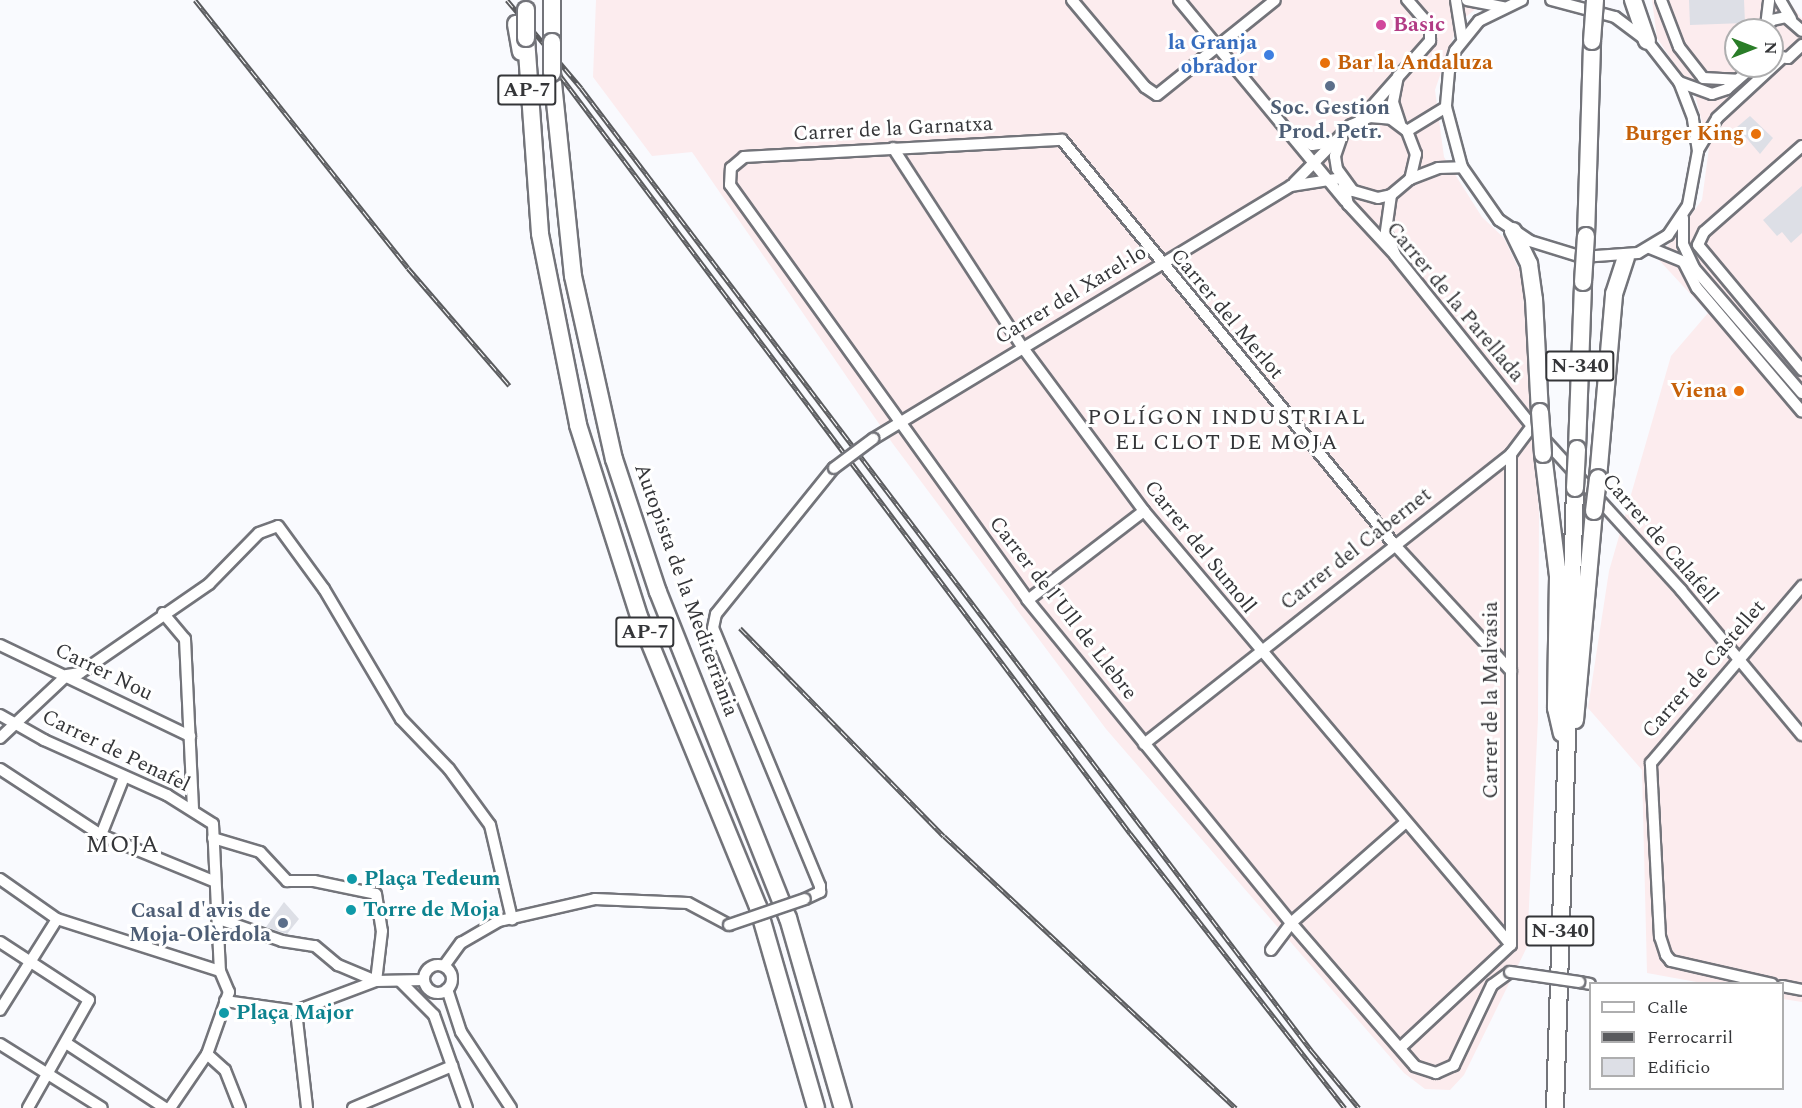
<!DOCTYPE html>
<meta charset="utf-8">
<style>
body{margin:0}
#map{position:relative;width:1802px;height:1108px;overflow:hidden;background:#f9fafe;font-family:Spectral,serif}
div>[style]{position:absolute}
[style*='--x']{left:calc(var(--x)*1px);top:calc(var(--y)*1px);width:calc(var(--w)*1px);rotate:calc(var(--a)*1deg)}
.industrial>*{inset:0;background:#fcecee}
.building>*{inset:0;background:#dddfe6}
.roads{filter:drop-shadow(2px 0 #73747a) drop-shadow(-2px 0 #73747a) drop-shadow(0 2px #73747a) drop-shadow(0 -2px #73747a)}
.minor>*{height:10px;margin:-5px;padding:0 5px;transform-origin:5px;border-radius:5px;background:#fff}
.minor>.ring{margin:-5px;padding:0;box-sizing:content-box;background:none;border:10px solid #fff;border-radius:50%}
.highway>*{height:16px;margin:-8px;padding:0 8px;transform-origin:8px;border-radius:8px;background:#fff}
.rail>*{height:5px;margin-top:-2.5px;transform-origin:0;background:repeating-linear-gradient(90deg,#fff 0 9px,#5a5b5e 0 18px);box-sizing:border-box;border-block:2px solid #5a5b5e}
.bridges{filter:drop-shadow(2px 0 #73747a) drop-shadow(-2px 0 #73747a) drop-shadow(0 2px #73747a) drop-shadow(0 -2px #73747a)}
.minor-bridge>*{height:10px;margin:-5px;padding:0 5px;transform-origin:5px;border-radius:5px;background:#fff}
.highway-bridge>*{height:16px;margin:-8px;padding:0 8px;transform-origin:8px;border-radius:8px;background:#fff}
.dots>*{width:16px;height:16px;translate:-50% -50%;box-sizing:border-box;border:3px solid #fff;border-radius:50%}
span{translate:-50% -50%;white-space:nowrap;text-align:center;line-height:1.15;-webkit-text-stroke:6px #fff;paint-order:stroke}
.shield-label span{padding:2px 4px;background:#fff;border:2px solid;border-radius:4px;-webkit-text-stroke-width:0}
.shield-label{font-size:20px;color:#343538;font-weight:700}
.hotel-label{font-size:21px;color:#b23c85;font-weight:700}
.left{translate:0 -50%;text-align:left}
.shop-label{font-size:21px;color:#366cbe;font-weight:700}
.right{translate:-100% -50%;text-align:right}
.food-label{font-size:21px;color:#c56008;font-weight:700}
.service-label{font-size:21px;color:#4e5e75;font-weight:700}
.street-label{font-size:21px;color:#343538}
.culture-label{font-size:21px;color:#0d838f;font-weight:700}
.neighbourhood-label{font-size:22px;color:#343538;letter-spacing:1.5px}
.quarter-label{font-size:24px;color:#343538;letter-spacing:1.5px}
.legend{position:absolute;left:1589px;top:982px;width:195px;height:108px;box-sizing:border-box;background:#fff;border:2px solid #aeaeaf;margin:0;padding:8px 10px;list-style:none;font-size:18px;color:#343538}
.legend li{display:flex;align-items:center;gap:12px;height:30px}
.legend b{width:30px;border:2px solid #aeaeaf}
.north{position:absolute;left:1724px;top:18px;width:60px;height:60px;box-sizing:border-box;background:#fff;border:2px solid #aeaeaf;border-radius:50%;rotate:90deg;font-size:16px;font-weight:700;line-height:24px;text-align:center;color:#343538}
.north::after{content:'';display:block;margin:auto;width:21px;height:27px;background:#2a7d28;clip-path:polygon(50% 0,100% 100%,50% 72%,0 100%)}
</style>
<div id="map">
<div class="industrial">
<div style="clip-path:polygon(596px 0,1487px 0,1458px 23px,1435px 90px,1444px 157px,1482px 217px,1504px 238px,1522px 276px,1539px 513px,1538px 719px,1527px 947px,1464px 1075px,1450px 1090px,1425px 1089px,1404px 1073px,1106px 729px,893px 444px,692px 152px,652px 156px,593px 77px)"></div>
<div style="clip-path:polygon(evenodd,1652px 0,1788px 0,1802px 19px,1802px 1002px,1783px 999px,1782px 984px,1702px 983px,1647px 973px,1642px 770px,1588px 708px,1609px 571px,1671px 356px,1708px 313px,1658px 259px,1702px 200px,1709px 148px,1695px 95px,1657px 38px,1652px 0,1736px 30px,1772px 30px,1772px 66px,1736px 66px,1736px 30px)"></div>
</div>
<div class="building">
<div style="clip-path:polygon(1689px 0,1744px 0,1745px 23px,1690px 25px)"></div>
<div style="clip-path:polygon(1750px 116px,1773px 138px,1760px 154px,1737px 127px)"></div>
<div style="clip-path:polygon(1802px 186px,1802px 233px,1791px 243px,1782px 232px,1777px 236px,1763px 220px)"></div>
<div style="clip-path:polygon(284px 902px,299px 919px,287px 934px,266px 927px)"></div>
</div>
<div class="roads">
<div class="minor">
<div style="--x:1072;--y:0;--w:114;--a:50"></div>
<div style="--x:1145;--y:87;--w:14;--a:34"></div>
<div style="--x:1157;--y:95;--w:151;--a:-38.8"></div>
<div style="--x:1179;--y:0;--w:261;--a:50.4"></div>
<div style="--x:1456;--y:0;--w:39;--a:81"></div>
<div style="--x:1467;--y:0;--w:37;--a:11"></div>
<div style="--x:1522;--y:0;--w:48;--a:154"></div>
<div style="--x:1479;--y:21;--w:38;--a:129"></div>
<div style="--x:1455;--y:51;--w:21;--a:107"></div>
<div style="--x:1449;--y:71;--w:36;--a:95"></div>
<div style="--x:1446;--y:107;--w:62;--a:75.1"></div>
<div style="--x:1462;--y:167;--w:65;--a:55.1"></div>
<div style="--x:1499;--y:220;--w:37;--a:34"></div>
<div style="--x:1530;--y:241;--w:54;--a:17.1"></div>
<div style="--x:1582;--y:257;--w:56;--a:-4.1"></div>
<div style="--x:1638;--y:253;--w:35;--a:-31"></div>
<div style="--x:1668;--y:235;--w:36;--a:-56"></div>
<div style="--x:1688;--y:205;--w:55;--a:-79.5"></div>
<div style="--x:1698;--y:151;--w:33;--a:-99"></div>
<div style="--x:1693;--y:118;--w:39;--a:-111"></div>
<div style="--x:1679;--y:82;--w:52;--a:-128"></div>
<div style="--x:1647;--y:41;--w:40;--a:-143"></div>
<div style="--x:1615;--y:17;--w:66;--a:-165.1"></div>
<div style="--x:1661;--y:0;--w:50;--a:69"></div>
<div style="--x:1679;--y:47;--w:39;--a:52"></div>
<div style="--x:1703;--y:78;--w:34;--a:3"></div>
<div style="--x:1780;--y:0;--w:22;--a:60"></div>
<div style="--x:1766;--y:26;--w:26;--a:-83"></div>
<div style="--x:1765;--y:30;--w:12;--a:-55"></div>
<div style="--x:1772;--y:20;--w:14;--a:-12"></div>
<div style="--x:1786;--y:17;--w:21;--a:41"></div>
<div style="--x:1772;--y:55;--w:16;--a:11"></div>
<div style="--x:1788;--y:58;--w:19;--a:-43"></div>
<div style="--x:1398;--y:76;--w:26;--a:101"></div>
<div style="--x:1393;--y:102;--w:23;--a:72"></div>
<div style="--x:1679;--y:82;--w:35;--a:20"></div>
<div style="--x:1712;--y:94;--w:16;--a:-18"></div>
<div style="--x:1727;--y:89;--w:35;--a:-41"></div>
<div style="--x:1360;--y:120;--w:106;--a:-48.5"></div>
<div style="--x:1430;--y:41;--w:15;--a:-90"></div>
<div style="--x:1430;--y:26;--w:35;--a:-131"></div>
<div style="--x:1407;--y:131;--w:46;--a:-31.6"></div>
<div style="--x:1293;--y:134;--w:22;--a:30"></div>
<div style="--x:1312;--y:145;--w:21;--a:-8"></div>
<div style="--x:1802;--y:146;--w:130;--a:138.7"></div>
<div style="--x:1704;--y:232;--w:14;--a:115"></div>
<div style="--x:1698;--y:245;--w:163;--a:50.2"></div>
<div style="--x:893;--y:148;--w:239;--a:57"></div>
<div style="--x:1023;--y:348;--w:203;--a:53.4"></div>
<div style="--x:1144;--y:511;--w:568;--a:49.78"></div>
<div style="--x:1698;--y:150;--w:37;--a:-59"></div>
<div style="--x:1717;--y:118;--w:88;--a:-42.7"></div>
<div style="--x:1410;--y:179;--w:30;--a:-21"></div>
<div style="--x:1438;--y:168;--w:24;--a:-2"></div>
<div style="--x:1343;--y:181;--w:24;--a:78"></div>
<div style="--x:1348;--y:204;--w:69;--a:47.3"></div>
<div style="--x:1395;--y:255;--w:219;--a:51.3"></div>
<div style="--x:1532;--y:426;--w:222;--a:47.7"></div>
<div style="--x:1681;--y:590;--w:189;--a:50.2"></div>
<div style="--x:1294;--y:183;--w:81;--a:-45.5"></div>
<div style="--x:1351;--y:125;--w:21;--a:-23"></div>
<div style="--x:1370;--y:117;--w:21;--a:5"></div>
<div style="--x:1391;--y:119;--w:20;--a:37"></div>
<div style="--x:1407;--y:131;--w:25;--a:69"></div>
<div style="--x:1416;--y:154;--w:26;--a:103"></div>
<div style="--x:1410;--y:179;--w:25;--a:140"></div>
<div style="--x:1391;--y:195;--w:13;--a:167"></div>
<div style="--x:1378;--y:198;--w:26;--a:-164"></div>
<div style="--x:1353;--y:191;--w:27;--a:-126"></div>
<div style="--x:1337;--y:169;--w:13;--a:-99"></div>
<div style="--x:1335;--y:156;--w:24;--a:-71"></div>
<div style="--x:1391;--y:195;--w:37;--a:98"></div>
<div style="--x:1386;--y:232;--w:24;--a:68"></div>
<div style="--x:1683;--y:218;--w:26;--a:90"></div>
<div style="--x:1683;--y:244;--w:26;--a:65"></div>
<div style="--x:1694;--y:268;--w:165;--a:49.2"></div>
<div style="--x:1650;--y:248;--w:42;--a:22.3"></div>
<div style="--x:1684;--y:263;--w:28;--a:63"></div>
<div style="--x:1697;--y:288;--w:162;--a:49.7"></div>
<div style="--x:873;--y:439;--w:489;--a:-31.2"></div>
<div style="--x:1291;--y:186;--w:52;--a:-8.9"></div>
<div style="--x:1028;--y:600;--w:146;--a:-37.5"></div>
<div style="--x:163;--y:613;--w:34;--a:50"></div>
<div style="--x:185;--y:639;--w:171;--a:87.3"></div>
<div style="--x:0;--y:645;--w:211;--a:25.6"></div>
<div style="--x:0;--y:715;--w:51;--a:29.6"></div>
<div style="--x:44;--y:740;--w:135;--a:24.1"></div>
<div style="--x:167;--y:795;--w:54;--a:32.2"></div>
<div style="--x:213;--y:824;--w:147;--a:87.3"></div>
<div style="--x:220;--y:971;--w:23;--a:67"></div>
<div style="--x:229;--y:992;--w:66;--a:109.5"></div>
<div style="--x:207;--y:1054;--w:65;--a:124.4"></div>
<div style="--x:0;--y:738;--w:92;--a:-43.2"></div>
<div style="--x:67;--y:675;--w:13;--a:-9"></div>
<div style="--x:80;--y:673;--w:157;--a:-34.6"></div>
<div style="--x:209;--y:584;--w:71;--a:-45.6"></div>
<div style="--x:259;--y:533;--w:20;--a:-20"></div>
<div style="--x:278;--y:526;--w:78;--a:53.9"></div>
<div style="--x:324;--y:589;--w:151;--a:59.4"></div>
<div style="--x:401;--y:719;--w:69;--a:46.2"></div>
<div style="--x:449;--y:769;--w:69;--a:53.8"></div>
<div style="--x:490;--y:825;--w:97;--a:76.8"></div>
<div style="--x:1144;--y:744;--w:468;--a:-38.3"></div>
<div style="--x:1511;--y:454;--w:35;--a:-53"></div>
<div style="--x:0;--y:769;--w:121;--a:33.2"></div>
<div style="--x:101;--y:835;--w:121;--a:22.3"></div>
<div style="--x:101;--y:835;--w:62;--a:-68.4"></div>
<div style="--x:213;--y:838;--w:49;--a:16.6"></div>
<div style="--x:260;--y:852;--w:40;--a:47"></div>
<div style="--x:287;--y:881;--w:27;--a:0"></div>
<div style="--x:314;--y:881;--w:63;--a:11.8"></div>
<div style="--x:376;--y:894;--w:37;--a:81"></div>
<div style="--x:382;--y:931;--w:50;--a:96.8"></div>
<div style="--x:0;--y:879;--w:70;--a:35.1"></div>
<div style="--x:57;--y:919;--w:171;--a:17.7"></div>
<div style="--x:805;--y:899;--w:17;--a:-25"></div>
<div style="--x:820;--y:892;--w:6;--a:-90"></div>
<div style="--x:820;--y:886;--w:279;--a:-112.5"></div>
<div style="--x:713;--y:628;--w:14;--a:-78"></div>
<div style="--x:716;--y:614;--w:188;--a:-51.1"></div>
<div style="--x:219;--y:919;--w:67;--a:19.2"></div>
<div style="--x:282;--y:941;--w:33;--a:9"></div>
<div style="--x:315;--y:946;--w:30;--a:40"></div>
<div style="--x:338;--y:965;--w:41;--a:22.8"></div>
<div style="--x:0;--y:942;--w:106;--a:33.1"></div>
<div style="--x:89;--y:1000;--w:124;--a:119.5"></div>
<div style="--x:1511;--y:945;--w:491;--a:-90"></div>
<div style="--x:1271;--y:950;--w:34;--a:-53"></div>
<div style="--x:1291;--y:923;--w:153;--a:-41.3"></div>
<div class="ring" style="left:424px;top:965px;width:18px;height:18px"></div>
<div style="--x:444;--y:966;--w:29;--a:-54"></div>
<div style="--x:461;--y:943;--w:44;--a:-30.1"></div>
<div style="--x:499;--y:921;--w:98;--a:-12.9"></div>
<div style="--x:595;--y:899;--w:93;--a:2.5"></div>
<div style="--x:688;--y:903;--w:47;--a:28.2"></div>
<div style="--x:1510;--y:972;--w:22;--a:144"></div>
<div style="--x:1492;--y:985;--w:89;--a:115.4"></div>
<div style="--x:1454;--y:1065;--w:20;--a:156"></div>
<div style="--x:1436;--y:1073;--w:22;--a:-162"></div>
<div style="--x:1415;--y:1066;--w:189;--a:-130.9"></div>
<div style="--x:1291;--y:923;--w:417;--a:-129.2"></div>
<div style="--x:1028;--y:600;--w:511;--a:-125.68"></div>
<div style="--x:730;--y:185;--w:17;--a:-87"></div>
<div style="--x:731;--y:168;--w:17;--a:-40"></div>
<div style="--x:744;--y:157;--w:318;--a:-3.1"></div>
<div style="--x:1062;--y:140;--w:522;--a:50.6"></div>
<div style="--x:1393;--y:543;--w:174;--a:47.3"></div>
<div style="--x:400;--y:981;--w:48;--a:45"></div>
<div style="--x:434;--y:1015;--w:99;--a:70.5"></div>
<div style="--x:1579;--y:982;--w:11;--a:10"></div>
<div style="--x:1772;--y:984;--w:104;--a:-167.2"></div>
<div style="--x:1671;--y:961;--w:8;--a:-130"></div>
<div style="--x:1666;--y:955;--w:19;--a:-108"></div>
<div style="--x:1660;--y:937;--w:174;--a:-93"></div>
<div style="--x:1651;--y:763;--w:233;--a:-49.5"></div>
<div style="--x:1782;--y:986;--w:20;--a:11"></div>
<div style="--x:447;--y:989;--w:45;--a:72"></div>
<div style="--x:461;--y:1032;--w:91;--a:56.7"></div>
<div style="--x:225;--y:1001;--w:72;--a:8"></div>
<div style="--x:296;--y:1011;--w:85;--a:-20.6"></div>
<div style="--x:376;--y:981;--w:48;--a:-1.2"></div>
<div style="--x:0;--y:1010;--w:107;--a:-57.9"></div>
<div style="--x:296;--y:1011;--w:98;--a:83.5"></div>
<div style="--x:66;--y:1043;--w:118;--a:33.3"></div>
<div style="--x:0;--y:1044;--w:120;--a:32.1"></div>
<div style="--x:1400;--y:1048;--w:151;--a:-42.9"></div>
<div style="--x:207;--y:1054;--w:24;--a:42"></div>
<div style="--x:225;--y:1070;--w:41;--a:68.5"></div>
<div style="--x:353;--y:1108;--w:108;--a:-23"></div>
</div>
<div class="highway">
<div style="--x:552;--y:0;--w:42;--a:90"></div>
<div style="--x:1633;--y:0;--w:43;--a:71.1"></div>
<div style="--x:516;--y:24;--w:28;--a:80"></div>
<div style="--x:526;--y:38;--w:196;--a:85.9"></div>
<div style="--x:540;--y:234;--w:195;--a:78.7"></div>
<div style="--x:578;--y:425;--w:204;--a:72.3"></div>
<div style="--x:640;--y:619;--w:311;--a:67.7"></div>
<div style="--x:758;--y:907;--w:209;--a:73.9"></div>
<div style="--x:552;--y:73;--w:204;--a:84.1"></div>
<div style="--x:573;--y:276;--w:188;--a:77.4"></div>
<div style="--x:614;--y:459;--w:140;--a:71.7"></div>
<div style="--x:658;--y:592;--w:351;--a:68.3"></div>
<div style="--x:788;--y:918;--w:198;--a:73.9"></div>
<div style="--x:1513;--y:231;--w:37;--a:64"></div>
<div style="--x:1529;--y:264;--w:35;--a:82"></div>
<div style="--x:1534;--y:299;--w:113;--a:87"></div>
<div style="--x:1586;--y:236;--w:195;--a:-88.2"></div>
<div style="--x:1577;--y:449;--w:167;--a:-87.9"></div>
<div style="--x:1543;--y:454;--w:124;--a:83"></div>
<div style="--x:1558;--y:577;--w:131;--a:90.9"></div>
<div style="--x:1556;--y:708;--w:26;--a:77"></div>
<div style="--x:1598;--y:478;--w:185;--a:-85"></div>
<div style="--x:1614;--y:294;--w:39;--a:-72"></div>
<div style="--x:1575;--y:720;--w:210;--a:-84.8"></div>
<div style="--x:1555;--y:1108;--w:620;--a:-88.15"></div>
</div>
</div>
<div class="rail">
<div style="--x:195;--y:0;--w:342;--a:51.5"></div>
<div style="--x:408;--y:268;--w:155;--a:49.2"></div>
<div style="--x:507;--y:0;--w:115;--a:49.9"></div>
<div style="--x:581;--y:88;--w:1208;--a:52.81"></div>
<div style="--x:1311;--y:1050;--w:75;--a:50.4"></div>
<div style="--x:559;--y:74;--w:950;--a:53.05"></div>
<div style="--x:1130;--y:833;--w:349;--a:52"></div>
<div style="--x:740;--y:628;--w:291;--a:45.6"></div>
<div style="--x:944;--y:836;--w:399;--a:43"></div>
</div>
<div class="bridges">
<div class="minor-bridge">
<div style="--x:834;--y:468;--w:49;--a:-36.6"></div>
<div style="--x:729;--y:925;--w:80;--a:-18.9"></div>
<div style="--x:1510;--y:972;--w:70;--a:8.2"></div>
</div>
<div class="highway-bridge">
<div style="--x:526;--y:10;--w:28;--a:90"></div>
<div style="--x:1592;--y:41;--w:41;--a:-85.8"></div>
<div style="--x:552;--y:42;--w:31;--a:90"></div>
<div style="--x:1583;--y:282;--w:46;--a:-86.3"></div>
<div style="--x:1540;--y:412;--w:42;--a:85.9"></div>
<div style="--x:1575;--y:488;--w:39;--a:-87"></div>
<div style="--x:1594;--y:511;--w:33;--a:-83"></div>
</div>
</div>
<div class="dots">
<div style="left:1381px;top:25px;background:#d1479c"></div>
<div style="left:1269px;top:55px;background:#3f7fe0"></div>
<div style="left:1325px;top:63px;background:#e8710a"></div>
<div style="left:1330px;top:86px;background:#5c6f8a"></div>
<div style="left:1756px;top:134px;background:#e8710a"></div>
<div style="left:1739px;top:391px;background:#e8710a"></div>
<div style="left:352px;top:879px;background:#0f9aa8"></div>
<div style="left:351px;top:910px;background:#0f9aa8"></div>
<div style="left:283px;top:923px;background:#5c6f8a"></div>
<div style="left:224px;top:1013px;background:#0f9aa8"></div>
</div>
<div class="shield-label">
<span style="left:527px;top:90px">AP-7</span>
<span style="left:1580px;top:366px">N-340</span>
<span style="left:645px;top:632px">AP-7</span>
<span style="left:1560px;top:931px">N-340</span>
</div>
<div class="hotel-label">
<span class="left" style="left:1393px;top:25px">Basic</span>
</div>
<div class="shop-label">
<span class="right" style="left:1257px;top:55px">la Granja<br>obrador</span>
</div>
<div class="food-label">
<span class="left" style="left:1337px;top:63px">Bar la Andaluza</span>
<span class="right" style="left:1744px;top:134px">Burger King</span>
<span class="right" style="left:1727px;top:391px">Viena</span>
</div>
<div class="service-label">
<span style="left:1330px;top:120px">Soc. Gestion<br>Prod. Petr.</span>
<span class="right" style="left:271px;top:923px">Casal d'avis de<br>Moja-Olèrdola</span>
</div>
<div class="street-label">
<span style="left:893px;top:129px;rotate:-3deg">Carrer de la Garnatxa</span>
<span style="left:1071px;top:295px;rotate:-31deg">Carrer del Xarel·lo</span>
<span style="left:1455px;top:302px;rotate:50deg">Carrer de la Parellada</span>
<span style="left:1227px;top:314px;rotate:50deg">Carrer del Merlot</span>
<span style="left:1660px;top:539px;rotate:49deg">Carrer de Calafell</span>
<span style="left:1200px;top:547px;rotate:51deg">Carrer del Sumoll</span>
<span style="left:1356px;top:549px;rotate:-38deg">Carrer del Cabernet</span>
<span style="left:686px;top:590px;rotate:70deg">Autopista de la Mediterrània</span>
<span style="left:1063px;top:608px;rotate:52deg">Carrer de l'Ull de Llebre</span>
<span style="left:1704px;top:669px;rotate:-49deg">Carrer de Castellet</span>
<span style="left:104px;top:672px;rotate:26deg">Carrer Nou</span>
<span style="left:1491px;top:700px;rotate:-90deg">Carrer de la Malvasia</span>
<span style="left:116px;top:751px;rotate:26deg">Carrer de Penafel</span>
</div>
<div class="culture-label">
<span class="left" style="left:364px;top:879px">Plaça Tedeum</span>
<span class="left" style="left:363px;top:910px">Torre de Moja</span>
<span class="left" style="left:236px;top:1013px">Plaça Major</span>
</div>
<div class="neighbourhood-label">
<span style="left:1227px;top:430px">POLÍGON INDUSTRIAL<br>EL CLOT DE MOJA</span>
</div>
<div class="quarter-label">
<span style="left:123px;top:846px">MOJA</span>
</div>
<ul class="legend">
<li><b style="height:8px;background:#fff"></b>Calle</li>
<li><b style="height:8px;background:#5a5b5e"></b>Ferrocarril</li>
<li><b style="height:16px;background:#dddfe6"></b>Edificio</li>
</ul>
<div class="north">N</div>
</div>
